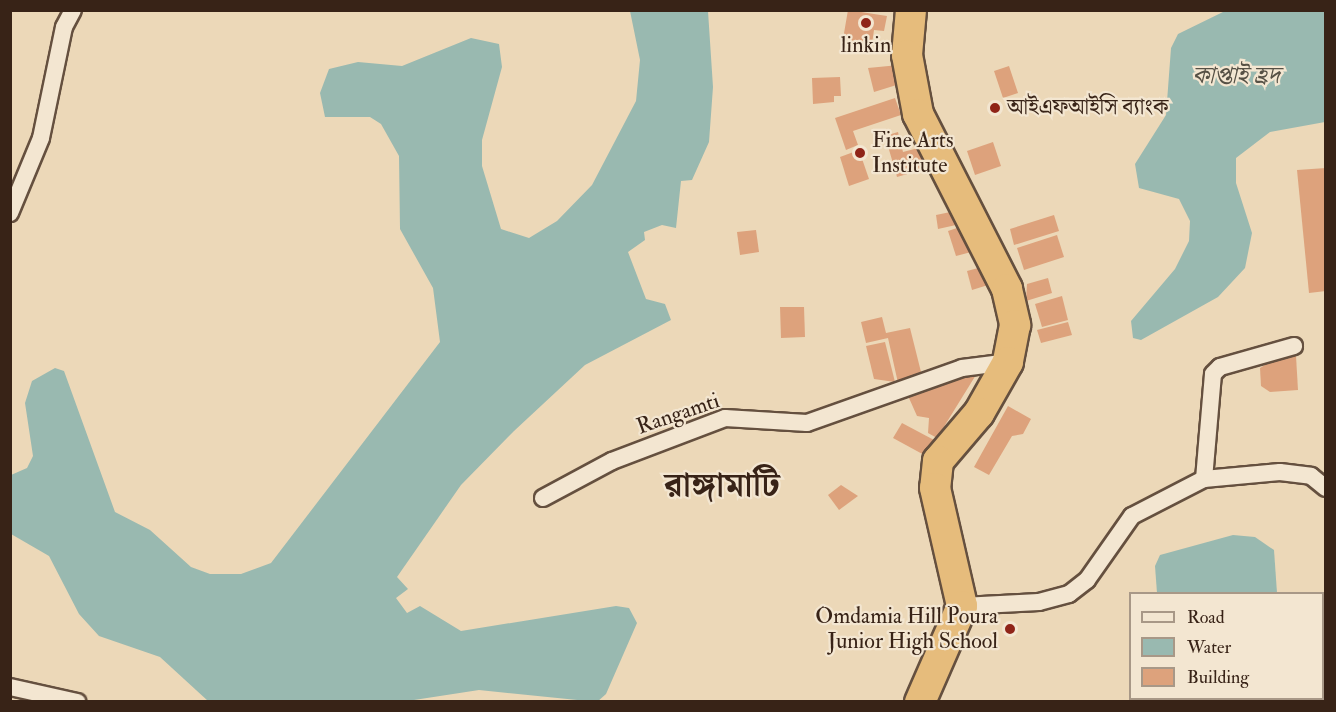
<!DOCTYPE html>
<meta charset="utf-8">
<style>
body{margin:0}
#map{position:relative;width:1336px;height:712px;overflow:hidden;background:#ecd8b8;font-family:"IM FELL Double Pica","Noto Serif Bengali",serif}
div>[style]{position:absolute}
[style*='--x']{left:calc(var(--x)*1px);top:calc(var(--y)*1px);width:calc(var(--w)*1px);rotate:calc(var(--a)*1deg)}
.water>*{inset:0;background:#99b9b0}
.building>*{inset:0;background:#dda27c}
.roads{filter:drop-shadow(2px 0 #65503f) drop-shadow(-2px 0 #65503f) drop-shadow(0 2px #65503f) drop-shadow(0 -2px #65503f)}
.street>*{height:16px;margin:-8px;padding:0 8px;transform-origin:8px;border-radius:8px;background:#f3e6d1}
.highway>*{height:30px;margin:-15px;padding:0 15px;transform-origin:15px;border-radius:15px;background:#e6bc7c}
.dots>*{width:16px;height:16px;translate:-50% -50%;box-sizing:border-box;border:3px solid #f3e6d1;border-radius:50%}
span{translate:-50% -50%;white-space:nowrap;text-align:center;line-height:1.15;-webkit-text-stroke:4.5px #f3e6d1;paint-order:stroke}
.poi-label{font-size:22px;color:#382317}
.left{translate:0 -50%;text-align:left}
.right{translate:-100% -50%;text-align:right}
.street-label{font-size:22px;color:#382317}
.water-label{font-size:24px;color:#555045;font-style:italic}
.town-label{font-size:34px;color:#382317;font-weight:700}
.frame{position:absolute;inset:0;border:12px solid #382317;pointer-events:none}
.legend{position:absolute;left:1129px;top:592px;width:195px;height:108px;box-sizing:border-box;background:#f3e6d1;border:2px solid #a89887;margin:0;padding:8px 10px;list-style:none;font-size:18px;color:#382317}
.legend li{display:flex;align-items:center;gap:12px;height:30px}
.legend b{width:30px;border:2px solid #a89887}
</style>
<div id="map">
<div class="water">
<div style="clip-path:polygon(630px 11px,708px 11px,713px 87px,709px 142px,692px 180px,681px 181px,676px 228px,662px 225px,644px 232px,645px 240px,628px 252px,646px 299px,665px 304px,671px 320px,585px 365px,514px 431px,461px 485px,397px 577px,408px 589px,396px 598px,407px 613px,420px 606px,461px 631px,616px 606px,629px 608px,637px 623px,606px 694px,597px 702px,479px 690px,401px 702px,208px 701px,160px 657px,99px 636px,79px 614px,49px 556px,11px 534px,11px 475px,27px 468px,33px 456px,25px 403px,32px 381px,55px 368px,64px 371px,115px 512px,150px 530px,191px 567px,210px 574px,241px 574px,271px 563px,440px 342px,433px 288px,400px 229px,399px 156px,381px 124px,370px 117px,325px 117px,320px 93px,329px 69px,358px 62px,402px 66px,471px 38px,499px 44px,502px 67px,482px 140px,482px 166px,501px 229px,529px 238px,557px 221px,592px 185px,636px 101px,640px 60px)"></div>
<div style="clip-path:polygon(1225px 11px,1325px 11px,1325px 122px,1270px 132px,1236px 158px,1236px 183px,1252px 233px,1245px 268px,1218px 297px,1141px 340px,1133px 338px,1131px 321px,1175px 269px,1189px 241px,1190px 221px,1179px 199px,1139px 188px,1135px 164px,1166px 115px,1171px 48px,1178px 34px)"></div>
<div style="clip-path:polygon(1233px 535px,1255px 537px,1274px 550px,1277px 593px,1157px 593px,1155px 566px,1160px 555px)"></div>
<div style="clip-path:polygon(1325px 647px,1325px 701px,1170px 701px,1322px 698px)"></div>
</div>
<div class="building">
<div style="clip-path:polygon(848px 10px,887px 16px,884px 31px,874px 30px,872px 44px,843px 39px)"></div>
<div style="clip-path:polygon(899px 65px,903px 83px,874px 92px,868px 68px)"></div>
<div style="clip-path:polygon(1009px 66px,1018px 93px,1003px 98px,994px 71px)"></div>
<div style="clip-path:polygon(840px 77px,841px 96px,834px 96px,834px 102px,813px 104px,812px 78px)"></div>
<div style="clip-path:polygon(895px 98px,901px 115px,853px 131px,858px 145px,846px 150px,835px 118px)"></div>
<div style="clip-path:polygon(898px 132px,903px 152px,922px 147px,928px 168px,897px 177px,885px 136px)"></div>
<div style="clip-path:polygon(993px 142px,1001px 166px,975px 175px,967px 151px)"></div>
<div style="clip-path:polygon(859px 150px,869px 179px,849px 186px,840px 157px)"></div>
<div style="clip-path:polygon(1326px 168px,1326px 291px,1309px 293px,1297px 170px)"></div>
<div style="clip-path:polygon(960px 210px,965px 223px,938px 229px,936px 215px)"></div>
<div style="clip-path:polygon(1054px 215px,1059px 231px,1014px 245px,1010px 229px)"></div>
<div style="clip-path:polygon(966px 225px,975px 251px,956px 256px,948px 231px)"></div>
<div style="clip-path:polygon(756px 230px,759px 252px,740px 255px,737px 232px)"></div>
<div style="clip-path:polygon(1057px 235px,1064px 257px,1024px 270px,1017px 248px)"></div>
<div style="clip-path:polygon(982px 267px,988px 285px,972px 290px,967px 271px)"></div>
<div style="clip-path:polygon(1048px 278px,1052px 293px,1026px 301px,1027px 284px)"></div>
<div style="clip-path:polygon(1062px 296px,1068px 320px,1042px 327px,1035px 304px)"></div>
<div style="clip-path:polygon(780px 307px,804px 307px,805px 337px,781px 338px)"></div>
<div style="clip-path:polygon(882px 317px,886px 333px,910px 328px,922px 376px,898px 383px,888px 338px,866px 343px,861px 322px)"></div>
<div style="clip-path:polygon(1068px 322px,1072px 335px,1041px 343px,1037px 330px)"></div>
<div style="clip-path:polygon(885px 342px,895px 382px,874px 379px,866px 346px)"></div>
<div style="clip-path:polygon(1279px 356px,1296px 356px,1298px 390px,1270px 392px,1261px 386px,1260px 368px)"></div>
<div style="clip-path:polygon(979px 370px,937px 438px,928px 433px,929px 418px,917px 416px,905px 389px)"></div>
<div style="clip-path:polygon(1008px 406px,1031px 419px,1023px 434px,1012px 436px,989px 475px,974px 467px)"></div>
<div style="clip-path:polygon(902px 423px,934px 440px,926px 456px,893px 438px)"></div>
<div style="clip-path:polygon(841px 485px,858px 496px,839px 510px,828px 495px)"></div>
</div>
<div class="roads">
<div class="street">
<div style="--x:10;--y:213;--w:81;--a:-67.5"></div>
<div style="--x:41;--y:138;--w:113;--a:-78.3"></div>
<div style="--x:64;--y:27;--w:19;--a:-62"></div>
<div style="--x:1204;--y:479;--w:105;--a:-85.1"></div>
<div style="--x:1213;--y:374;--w:10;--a:-45"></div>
<div style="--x:1220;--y:367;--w:77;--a:-15.8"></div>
<div style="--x:543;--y:498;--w:78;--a:-28.2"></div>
<div style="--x:612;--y:461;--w:121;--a:-20.8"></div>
<div style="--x:725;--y:418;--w:82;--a:3.5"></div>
<div style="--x:807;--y:423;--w:164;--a:-19.5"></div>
<div style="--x:962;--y:368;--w:46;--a:-7.4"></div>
<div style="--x:962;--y:606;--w:77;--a:-3"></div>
<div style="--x:1039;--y:602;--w:31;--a:-15"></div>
<div style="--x:1069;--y:594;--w:23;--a:-38"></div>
<div style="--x:1087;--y:580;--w:78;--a:-54.9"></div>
<div style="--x:1132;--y:516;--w:81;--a:-27.2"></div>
<div style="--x:1204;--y:479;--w:76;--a:-5.3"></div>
<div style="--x:1280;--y:472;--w:31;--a:7"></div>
<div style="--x:1311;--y:476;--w:19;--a:39"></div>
<div style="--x:10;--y:687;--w:69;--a:12.6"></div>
</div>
<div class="highway">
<div style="--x:911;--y:10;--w:45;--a:95.1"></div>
<div style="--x:907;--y:55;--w:60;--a:79.4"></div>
<div style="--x:918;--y:114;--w:196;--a:63"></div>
<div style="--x:1007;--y:289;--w:37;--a:77"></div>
<div style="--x:1015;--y:325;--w:38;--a:101"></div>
<div style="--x:1008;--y:362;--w:59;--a:119.6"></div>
<div style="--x:979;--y:413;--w:63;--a:130.5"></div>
<div style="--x:938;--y:461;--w:27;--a:96"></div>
<div style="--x:935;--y:488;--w:121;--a:77.1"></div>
<div style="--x:962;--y:606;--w:105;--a:113.6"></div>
</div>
</div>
<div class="dots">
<div style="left:866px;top:23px;background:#8f2418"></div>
<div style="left:995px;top:108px;background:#8f2418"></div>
<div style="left:860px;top:153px;background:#8f2418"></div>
<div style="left:1010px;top:629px;background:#8f2418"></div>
</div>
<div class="poi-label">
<span style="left:866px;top:46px">linkin</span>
<span class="left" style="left:1007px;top:108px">আইএফআইসি ব্যাংক</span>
<span class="left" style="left:872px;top:153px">Fine Arts<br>Institute</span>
<span class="right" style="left:998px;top:629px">Omdamia Hill Poura<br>Junior High School</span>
</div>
<div class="street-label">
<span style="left:678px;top:414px;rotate:-19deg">Rangamti</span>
</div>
<div class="water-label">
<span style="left:1236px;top:76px">কাপ্তাই হ্রদ</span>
</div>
<div class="town-label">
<span style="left:722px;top:486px">রাঙ্গামাটি</span>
</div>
<div class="frame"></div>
<ul class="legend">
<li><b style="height:8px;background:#f3e6d1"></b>Road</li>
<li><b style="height:16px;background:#99b9b0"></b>Water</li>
<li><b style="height:16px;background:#dda27c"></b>Building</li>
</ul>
</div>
